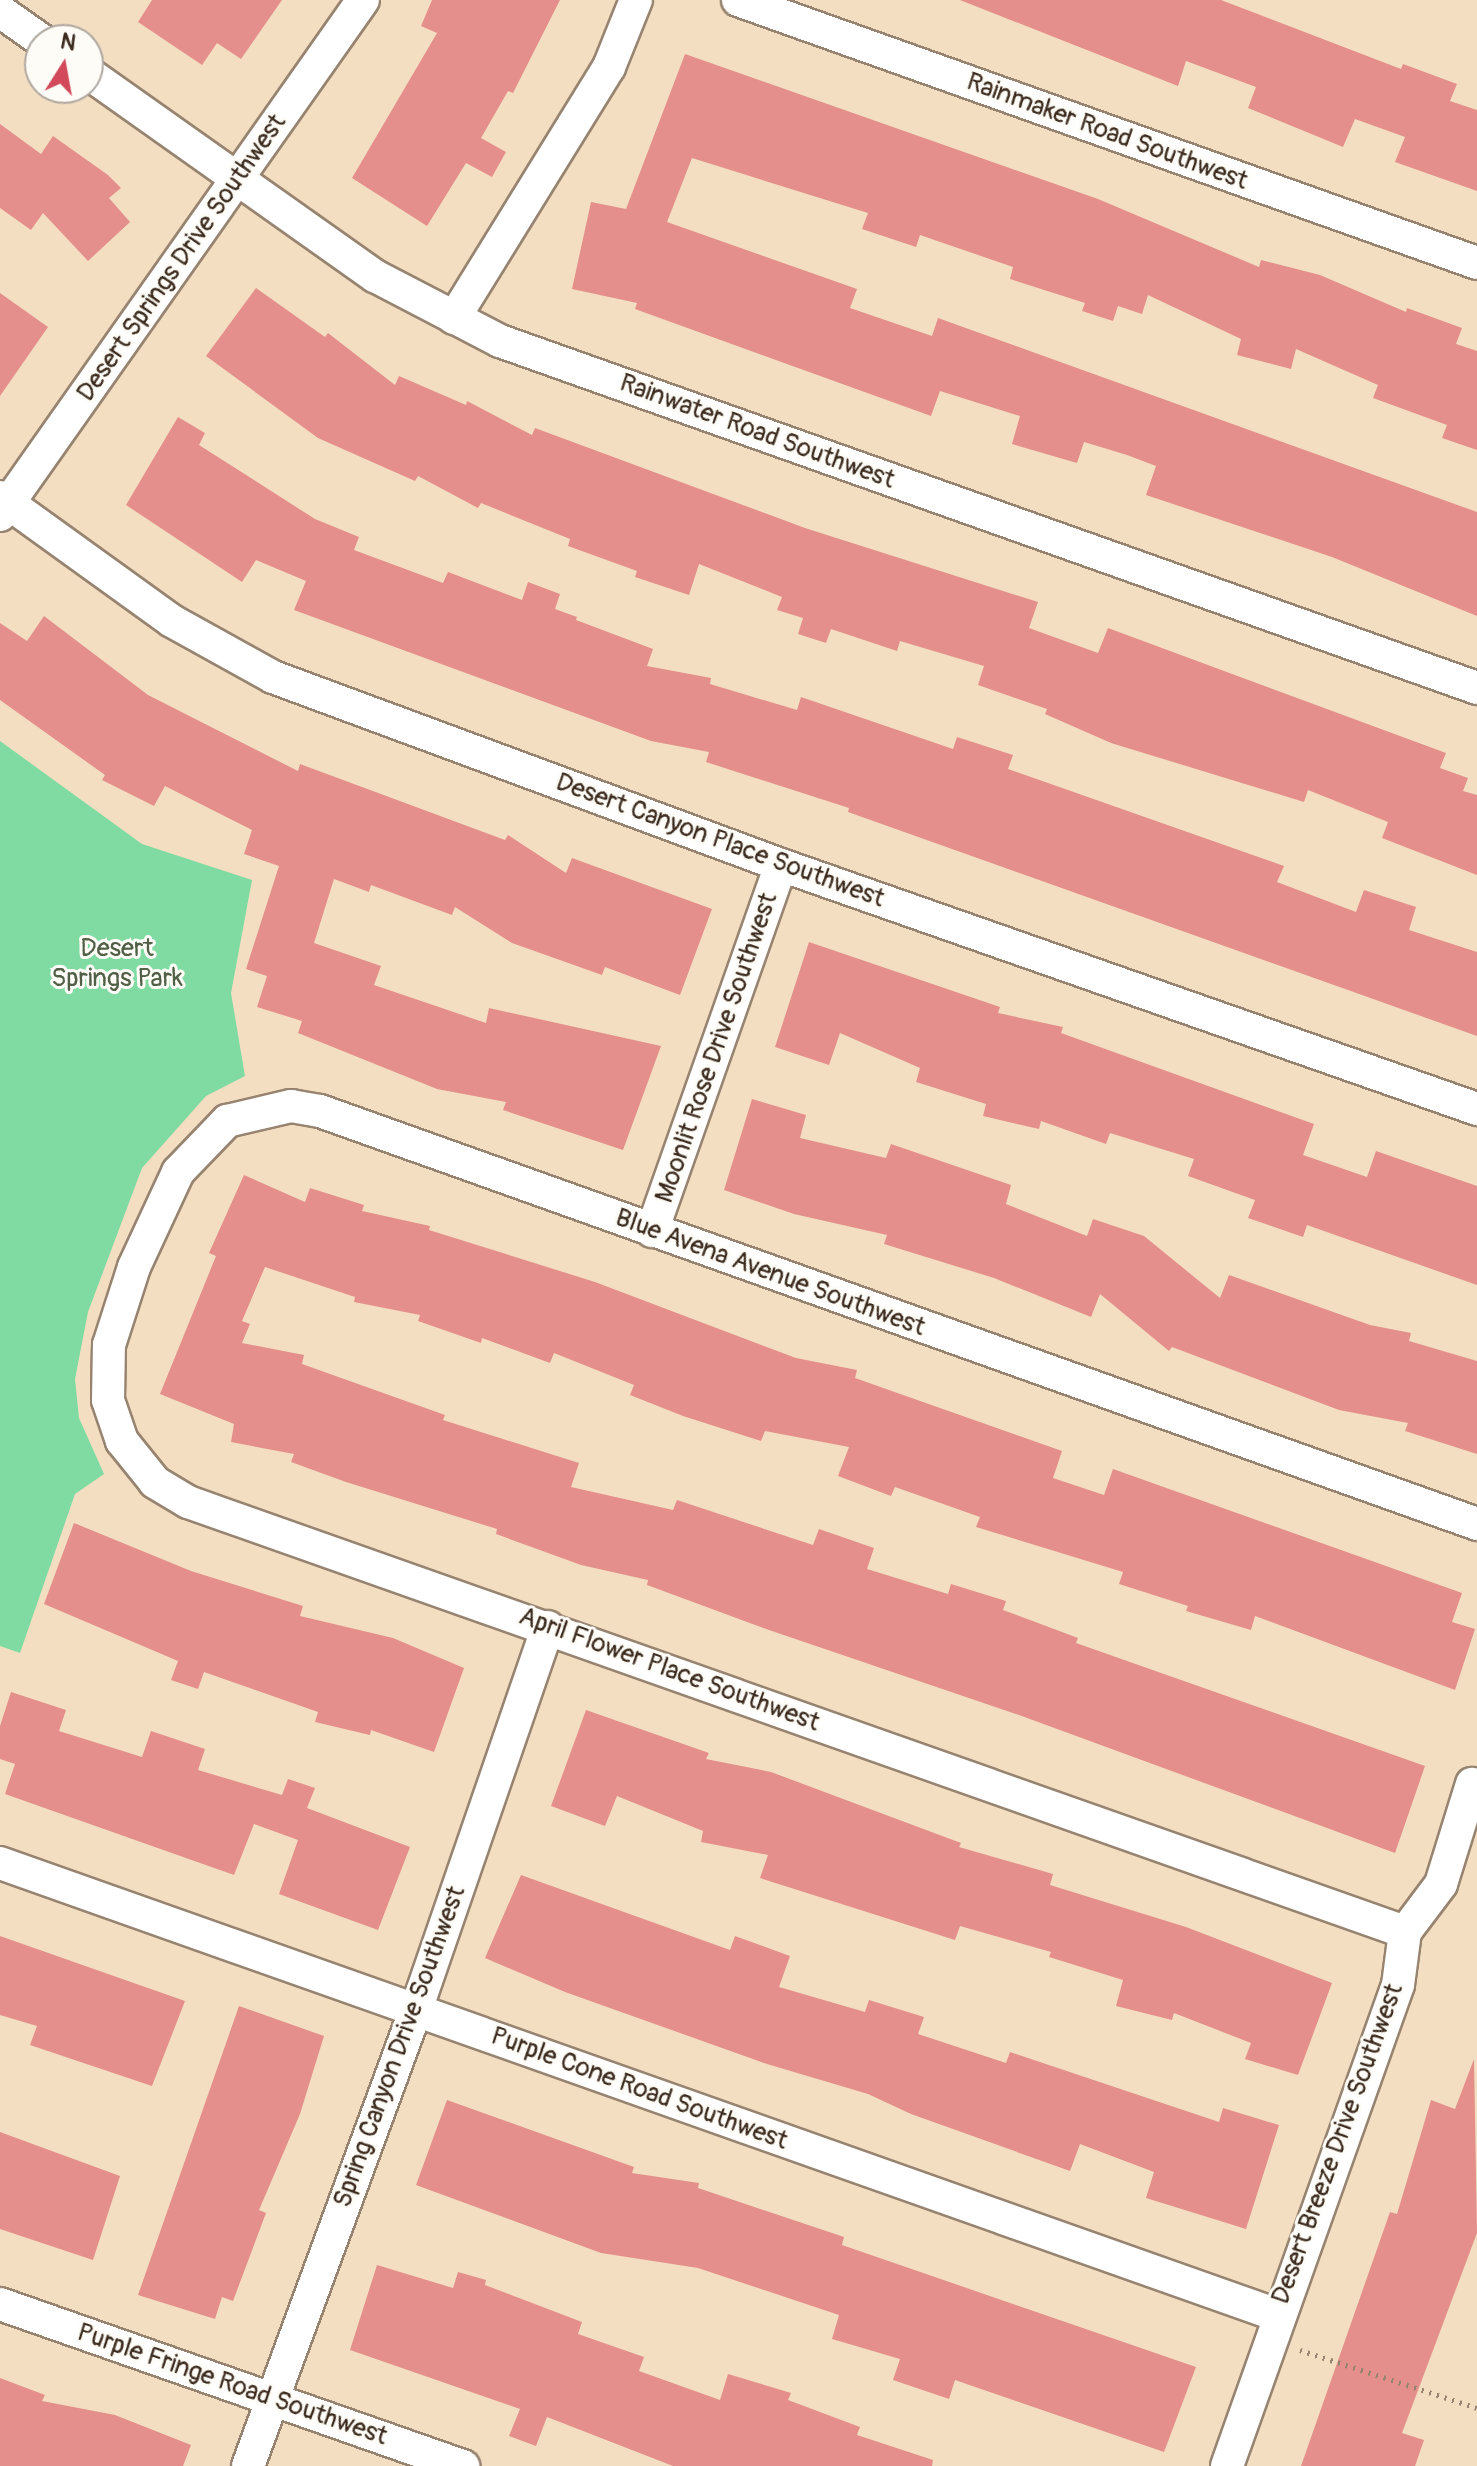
<!DOCTYPE html>
<style>
body{margin:0}
#map{position:relative;width:1477px;height:2466px;overflow:hidden;background:#f3dec2;font-family:Pangolin,sans-serif}
div>[style]{position:absolute}
[style*='--x']{left:calc(var(--x)*1px);top:calc(var(--y)*1px);width:calc(var(--w)*1px);rotate:calc(var(--a)*1deg)}
.green>*{inset:0;background:#80dba2}
.building>*{inset:0;background:#e48f8c}
.path>*{height:5px;margin-top:-2.5px;transform-origin:0;background:repeating-linear-gradient(90deg,#978470 0 2px,transparent 0 8px)}
.roads{filter:drop-shadow(2px 0 #978470) drop-shadow(-2px 0 #978470) drop-shadow(0 2px #978470) drop-shadow(0 -2px #978470)}
.minor>*{height:32px;margin:-16px;padding:0 16px;transform-origin:16px;border-radius:16px;background:#fff}
span{translate:-50% -50%;white-space:nowrap;text-align:center;line-height:1.15;-webkit-text-stroke:6px #fdfcf7;paint-order:stroke}
.street-label{font-size:26px;color:#3b2a1e}
.park-label{font-size:26px;color:#505f46}
.north{position:absolute;left:24px;top:24px;width:80px;height:80px;box-sizing:border-box;background:#fdfcf7;border:2px solid #afa8a0;border-radius:50%;rotate:11deg;font-size:22px;font-weight:700;line-height:32px;text-align:center;color:#3b2a1e}
.north::after{content:'';display:block;margin:auto;width:28px;height:36px;background:#d1495b;clip-path:polygon(50% 0,100% 100%,50% 72%,0 100%)}
</style>
<div id="map">
<div class="green">
<div style="clip-path:polygon(0 741px,142px 844px,252px 880px,231px 993px,245px 1076px,206px 1096px,142px 1168px,88px 1312px,75px 1379px,79px 1418px,104px 1474px,75px 1494px,20px 1653px,0 1646px)"></div>
</div>
<div class="building">
<div style="clip-path:polygon(152px 0,282px 0,241px 59px,217px 43px,202px 65px,138px 22px)"></div>
<div style="clip-path:polygon(432px 0,560px 0,513px 93px,508px 91px,481px 138px,506px 152px,492px 177px,466px 163px,427px 226px,352px 178px,437px 33px,421px 26px)"></div>
<div style="clip-path:polygon(960px 0,1221px 0,1401px 69px,1403px 64px,1457px 84px,1450px 101px,1477px 110px,1477px 191px,1395px 162px,1405px 137px,1355px 119px,1343px 147px,1248px 108px,1256px 87px,1186px 61px,1178px 86px)"></div>
<div style="clip-path:polygon(685px 54px,1098px 199px,1259px 267px,1261px 260px,1320px 275px,1406px 312px,1407px 308px,1462px 328px,1456px 344px,1477px 351px,1477px 450px,1442px 438px,1447px 425px,1373px 398px,1378px 385px,1296px 349px,1291px 369px,1237px 355px,1241px 339px,1148px 295px,1142px 314px,1118px 306px,1113px 321px,1082px 311px,1085px 303px,1010px 279px,1013px 267px,920px 235px,916px 247px,862px 229px,868px 213px,692px 158px,667px 222px,857px 289px,850px 308px,932px 336px,938px 318px,1477px 512px,1477px 616px,1332px 557px,1146px 495px,1156px 466px,1127px 455px,1084px 442px,1077px 463px,1012px 444px,1020px 416px,940px 391px,931px 416px,635px 309px,637px 303px,572px 289px,591px 202px,626px 209px)"></div>
<div style="clip-path:polygon(0 124px,41px 154px,53px 136px,108px 175px,121px 188px,109px 198px,130px 222px,88px 261px,43px 213px,31px 230px,0 208px)"></div>
<div style="clip-path:polygon(256px 288px,325px 337px,328px 333px,395px 385px,399px 376px,466px 405px,467px 401px,532px 435px,535px 428px,805px 528px,1038px 602px,1029px 628px,1098px 653px,1108px 628px,1446px 753px,1440px 768px,1468px 778px,1463px 791px,1477px 795px,1477px 875px,1382px 838px,1388px 822px,1308px 790px,1304px 802px,1111px 743px,1045px 714px,1047px 709px,978px 685px,984px 666px,900px 641px,897px 651px,831px 629px,826px 643px,798px 634px,803px 618px,777px 610px,782px 597px,699px 564px,689px 595px,635px 577px,637px 571px,568px 546px,570px 539px,481px 503px,478px 508px,418px 476px,415px 481px,318px 438px,206px 356px)"></div>
<div style="clip-path:polygon(0 293px,48px 327px,0 396px)"></div>
<div style="clip-path:polygon(178px 417px,205px 433px,199px 445px,315px 519px,359px 537px,354px 550px,443px 583px,448px 572px,522px 600px,528px 582px,560px 594px,555px 609px,577px 617px,576px 620px,653px 649px,647px 666px,711px 678px,710px 684px,797px 710px,801px 697px,953px 749px,957px 737px,1013px 755px,1008px 769px,1284px 866px,1277px 882px,1356px 912px,1364px 890px,1416px 907px,1409px 930px,1477px 952px,1477px 1036px,848px 812px,849px 808px,706px 762px,709px 752px,651px 741px,294px 610px,306px 581px,256px 560px,242px 582px,126px 505px)"></div>
<div style="clip-path:polygon(44px 616px,148px 695px,298px 771px,300px 764px,505px 840px,508px 835px,566px 873px,572px 858px,712px 909px,680px 995px,605px 967px,602px 975px,512px 943px,455px 907px,452px 915px,371px 885px,369px 892px,334px 879px,314px 943px,381px 966px,374px 985px,486px 1023px,489px 1008px,661px 1046px,623px 1150px,503px 1110px,506px 1102px,437px 1089px,298px 1033px,302px 1021px,257px 1007px,267px 976px,246px 969px,279px 866px,244px 854px,252px 830px,165px 786px,154px 806px,102px 780px,105px 775px,0 700px,0 623px,27px 641px)"></div>
<div style="clip-path:polygon(809px 942px,1000px 1007px,998px 1013px,1063px 1027px,1061px 1033px,1314px 1124px,1303px 1155px,1367px 1177px,1376px 1151px,1477px 1186px,1477px 1285px,1307px 1225px,1303px 1237px,1248px 1218px,1255px 1200px,1188px 1176px,1194px 1159px,1110px 1133px,1106px 1144px,1041px 1121px,1039px 1129px,983px 1116px,986px 1104px,916px 1082px,920px 1068px,840px 1033px,829px 1065px,775px 1047px)"></div>
<div style="clip-path:polygon(752px 1099px,806px 1115px,800px 1138px,886px 1158px,891px 1144px,1011px 1185px,1006px 1204px,1087px 1236px,1093px 1219px,1144px 1236px,1220px 1298px,1229px 1275px,1370px 1325px,1411px 1333px,1409px 1341px,1477px 1361px,1477px 1454px,1405px 1431px,1408px 1423px,1339px 1410px,1172px 1347px,1169px 1351px,1100px 1294px,1091px 1317px,994px 1278px,884px 1244px,887px 1235px,794px 1214px,724px 1190px)"></div>
<div style="clip-path:polygon(244px 1175px,305px 1202px,310px 1188px,364px 1205px,362px 1211px,430px 1226px,429px 1230px,595px 1282px,796px 1358px,857px 1370px,855px 1378px,1062px 1451px,1053px 1478px,1104px 1495px,1113px 1469px,1462px 1593px,1452px 1622px,1475px 1629px,1455px 1690px,1255px 1616px,1251px 1630px,1186px 1611px,1188px 1606px,1119px 1584px,1123px 1572px,976px 1527px,980px 1517px,895px 1487px,891px 1496px,838px 1476px,849px 1447px,765px 1431px,761px 1441px,683px 1416px,630px 1395px,634px 1385px,554px 1353px,550px 1363px,482px 1338px,481px 1343px,418px 1321px,420px 1315px,354px 1302px,355px 1297px,265px 1267px,242px 1321px,250px 1324px,242px 1343px,304px 1355px,302px 1364px,445px 1415px,443px 1420px,579px 1463px,571px 1487px,673px 1510px,677px 1500px,813px 1545px,819px 1529px,874px 1548px,867px 1569px,948px 1594px,951px 1584px,1006px 1601px,1003px 1610px,1078px 1638px,1076px 1643px,1425px 1766px,1395px 1853px,1019px 1715px,769px 1630px,647px 1585px,648px 1580px,581px 1565px,496px 1534px,497px 1529px,346px 1482px,291px 1462px,294px 1454px,231px 1442px,234px 1424px,160px 1394px,216px 1256px,209px 1253px)"></div>
<div style="clip-path:polygon(74px 1523px,191px 1571px,303px 1606px,300px 1616px,393px 1638px,464px 1668px,434px 1752px,371px 1730px,370px 1735px,315px 1722px,318px 1712px,204px 1672px,198px 1689px,171px 1680px,178px 1661px,44px 1604px)"></div>
<div style="clip-path:polygon(11px 1692px,66px 1710px,59px 1731px,142px 1757px,151px 1731px,205px 1749px,198px 1770px,282px 1795px,288px 1779px,315px 1788px,307px 1808px,410px 1847px,378px 1930px,279px 1894px,298px 1840px,254px 1824px,234px 1875px,5px 1794px,15px 1764px,0 1759px,0 1726px)"></div>
<div style="clip-path:polygon(586px 1710px,709px 1753px,706px 1759px,771px 1772px,961px 1843px,959px 1847px,1053px 1874px,1050px 1885px,1186px 1927px,1332px 1983px,1298px 2075px,1245px 2059px,1251px 2043px,1174px 2013px,1172px 2020px,1116px 2006px,1123px 1980px,1049px 1957px,1051px 1952px,960px 1926px,955px 1940px,760px 1878px,768px 1855px,701px 1842px,703px 1831px,617px 1796px,605px 1826px,551px 1806px)"></div>
<div style="clip-path:polygon(521px 1875px,730px 1950px,735px 1936px,790px 1956px,779px 1987px,865px 2012px,869px 2000px,924px 2017px,918px 2034px,1006px 2063px,1010px 2052px,1219px 2122px,1223px 2108px,1279px 2125px,1246px 2229px,1146px 2198px,1154px 2172px,1080px 2144px,1070px 2171px,911px 2114px,868px 2094px,767px 2064px,565px 1992px,485px 1958px)"></div>
<div style="clip-path:polygon(0 1936px,185px 2001px,152px 2086px,30px 2045px,37px 2026px,0 2015px)"></div>
<div style="clip-path:polygon(239px 2006px,324px 2036px,300px 2114px,259px 2210px,266px 2213px,233px 2301px,222px 2297px,215px 2319px,138px 2295px)"></div>
<div style="clip-path:polygon(1474px 2059px,1477px 2233px,1402px 2433px,1424px 2440px,1415px 2466px,1301px 2466px,1390px 2212px,1397px 2214px,1431px 2100px,1455px 2109px)"></div>
<div style="clip-path:polygon(447px 2100px,634px 2167px,632px 2173px,699px 2183px,698px 2188px,844px 2237px,842px 2245px,1196px 2367px,1164px 2452px,955px 2380px,949px 2399px,893px 2380px,900px 2359px,832px 2339px,839px 2315px,698px 2268px,601px 2253px,416px 2185px)"></div>
<div style="clip-path:polygon(0 2132px,120px 2176px,93px 2260px,0 2229px)"></div>
<div style="clip-path:polygon(377px 2265px,453px 2288px,458px 2272px,486px 2280px,485px 2285px,582px 2322px,578px 2334px,644px 2357px,639px 2371px,720px 2400px,728px 2374px,791px 2393px,788px 2400px,860px 2427px,857px 2435px,933px 2460px,932px 2466px,673px 2466px,547px 2417px,536px 2446px,509px 2436px,520px 2409px,350px 2350px)"></div>
<div style="clip-path:polygon(0 2378px,45px 2395px,42px 2401px,115px 2415px,191px 2445px,183px 2466px,0 2466px)"></div>
</div>
<div class="path">
<div style="--x:1300;--y:2350;--w:186;--a:18.1"></div>
</div>
<div class="roads">
<div class="minor">
<div style="--x:738;--y:0;--w:784;--a:19.59"></div>
<div style="--x:0;--y:11;--w:50;--a:35.3"></div>
<div style="--x:88;--y:73;--w:352;--a:35.3"></div>
<div style="--x:375;--y:276;--w:141;--a:27.5"></div>
<div style="--x:500;--y:341;--w:1037;--a:19.55"></div>
<div style="--x:454;--y:318;--w:295;--a:-58.3"></div>
<div style="--x:609;--y:67;--w:72;--a:-68.1"></div>
<div style="--x:0;--y:497;--w:212;--a:35.8"></div>
<div style="--x:172;--y:621;--w:115;--a:29"></div>
<div style="--x:273;--y:677;--w:542;--a:20.31"></div>
<div style="--x:781;--y:865;--w:738;--a:19.32"></div>
<div style="--x:0;--y:515;--w:630;--a:-54.82"></div>
<div style="--x:652;--y:1231;--w:388;--a:-70.6"></div>
<div style="--x:0;--y:1863;--w:1355;--a:19.49"></div>
<div style="--x:1405;--y:1932;--w:1291;--a:-160.54"></div>
<div style="--x:188;--y:1502;--w:39;--a:-149"></div>
<div style="--x:155;--y:1482;--w:53;--a:-128.8"></div>
<div style="--x:122;--y:1441;--w:43;--a:-108.9"></div>
<div style="--x:108;--y:1400;--w:55;--a:-89"></div>
<div style="--x:109;--y:1345;--w:82;--a:-72.2"></div>
<div style="--x:134;--y:1267;--w:105;--a:-65.1"></div>
<div style="--x:178;--y:1172;--w:71;--a:-46.1"></div>
<div style="--x:227;--y:1121;--w:66;--a:-13.2"></div>
<div style="--x:291;--y:1106;--w:29;--a:10"></div>
<div style="--x:320;--y:1111;--w:1229;--a:19.64"></div>
<div style="--x:0;--y:2304;--w:491;--a:19.3"></div>
<div style="--x:248;--y:2466;--w:486;--a:-69.8"></div>
<div style="--x:416;--y:2010;--w:405;--a:-71"></div>
<div style="--x:1227;--y:2466;--w:510;--a:-70.43"></div>
<div style="--x:1398;--y:1985;--w:53;--a:-82.5"></div>
<div style="--x:1405;--y:1932;--w:60;--a:-53.1"></div>
<div style="--x:1441;--y:1884;--w:105;--a:-72.8"></div>
</div>
</div>
<div class="street-label">
<span style="left:1107px;top:132px;rotate:20deg">Rainmaker Road Southwest</span>
<span style="left:182px;top:258px;rotate:-55deg">Desert Springs Drive Southwest</span>
<span style="left:757px;top:432px;rotate:20deg">Rainwater Road Southwest</span>
<span style="left:720px;top:841px;rotate:20deg">Desert Canyon Place Southwest</span>
<span style="left:717px;top:1048px;rotate:-71deg">Moonlit Rose Drive Southwest</span>
<span style="left:770px;top:1273px;rotate:20deg">Blue Avena Avenue Southwest</span>
<span style="left:669px;top:1670px;rotate:20deg">April Flower Place Southwest</span>
<span style="left:400px;top:2047px;rotate:-70deg">Spring Canyon Drive Southwest</span>
<span style="left:639px;top:2089px;rotate:20deg">Purple Cone Road Southwest</span>
<span style="left:1338px;top:2144px;rotate:-70deg">Desert Breeze Drive Southwest</span>
<span style="left:232px;top:2385px;rotate:19deg">Purple Fringe Road Southwest</span>
</div>
<div class="park-label">
<span style="left:117px;top:964px">Desert<br>Springs Park</span>
</div>
<div class="north">N</div>
</div>
